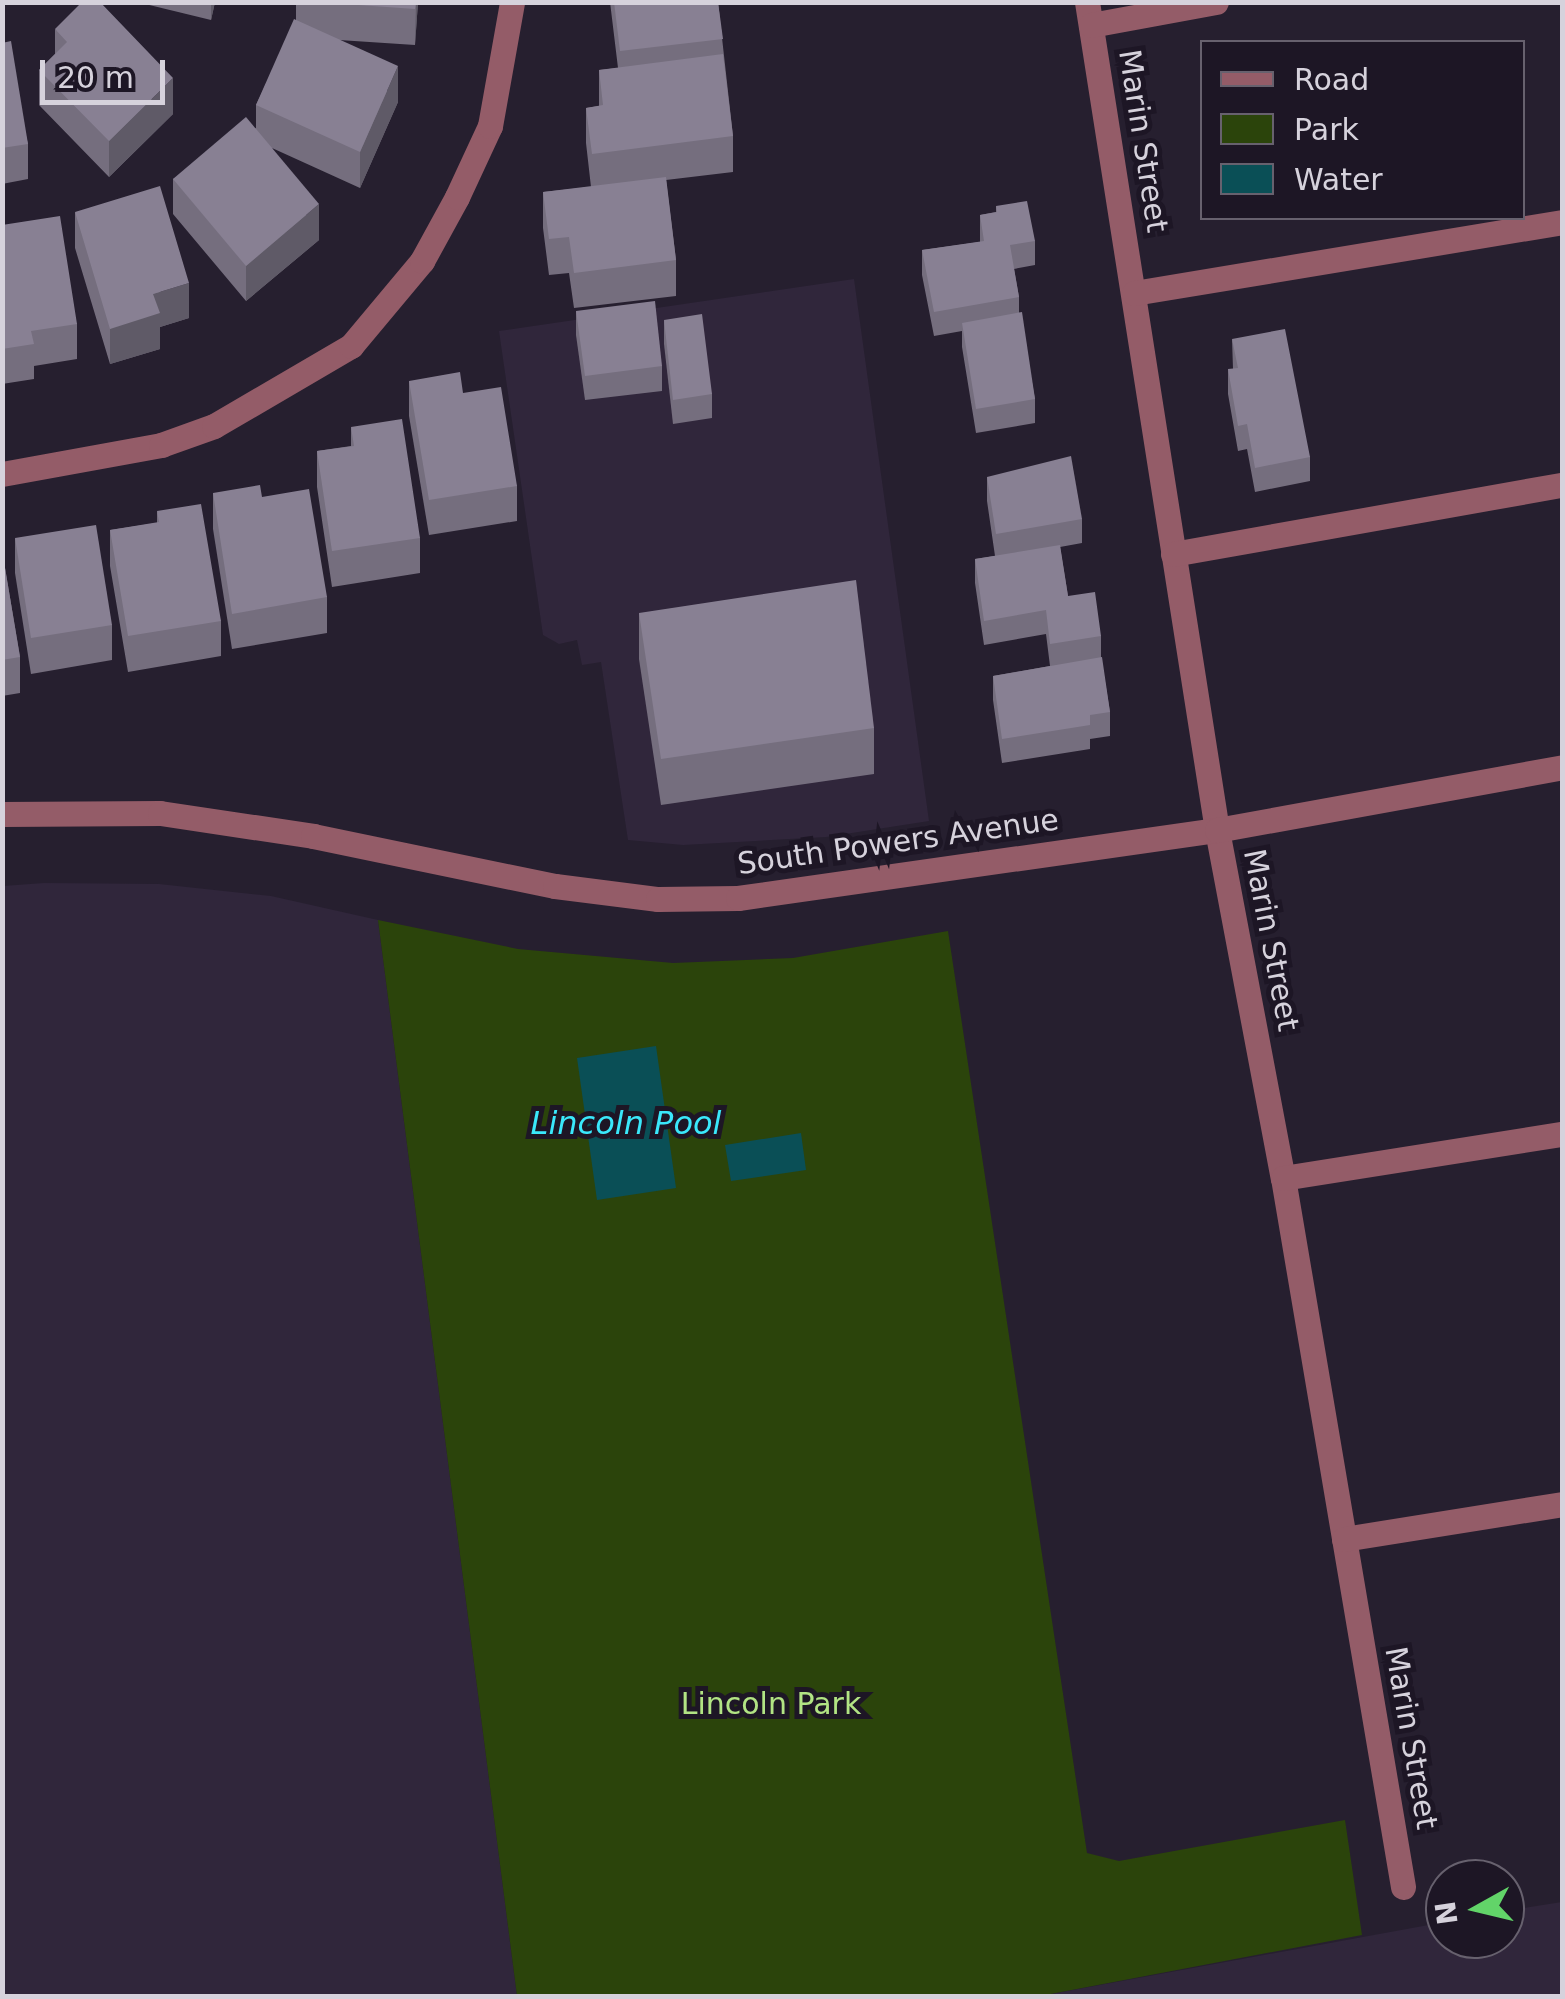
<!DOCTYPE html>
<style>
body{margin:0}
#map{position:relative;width:1565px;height:1999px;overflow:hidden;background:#261f2f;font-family:"DejaVu Sans",sans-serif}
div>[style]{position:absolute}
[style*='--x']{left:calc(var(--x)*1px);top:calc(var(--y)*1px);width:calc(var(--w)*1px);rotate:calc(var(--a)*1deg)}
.built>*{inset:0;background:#30263b}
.green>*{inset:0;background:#2b440b}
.water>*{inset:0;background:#0a4f56}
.minor>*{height:25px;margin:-12.5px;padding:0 12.5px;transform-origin:12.5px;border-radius:12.5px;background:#945c68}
.wall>*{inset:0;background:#756e7e}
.shaded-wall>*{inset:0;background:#5f5a67}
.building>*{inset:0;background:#888093}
span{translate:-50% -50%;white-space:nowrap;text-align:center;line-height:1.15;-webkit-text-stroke:10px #1d1625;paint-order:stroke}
.street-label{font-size:30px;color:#d6d2dc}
.park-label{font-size:30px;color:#b2e484}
.water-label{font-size:32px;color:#3ae8fb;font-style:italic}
.frame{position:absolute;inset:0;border:5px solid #d6d2dc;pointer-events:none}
.legend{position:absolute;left:1200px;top:40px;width:325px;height:180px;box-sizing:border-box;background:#1d1625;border:2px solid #67616e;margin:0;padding:12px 18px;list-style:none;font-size:30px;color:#d6d2dc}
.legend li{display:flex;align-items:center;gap:20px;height:50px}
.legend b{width:50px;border:2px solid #67616e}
.north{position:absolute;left:1425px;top:1859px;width:100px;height:100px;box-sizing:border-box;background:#1d1625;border:2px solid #67616e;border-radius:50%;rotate:262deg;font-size:28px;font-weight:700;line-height:40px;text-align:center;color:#d6d2dc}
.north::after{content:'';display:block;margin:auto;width:35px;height:45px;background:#62d469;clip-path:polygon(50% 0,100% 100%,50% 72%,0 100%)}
.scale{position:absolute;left:40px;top:60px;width:125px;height:45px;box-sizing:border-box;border:5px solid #d6d2dc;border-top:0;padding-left:12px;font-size:30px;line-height:35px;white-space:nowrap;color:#d6d2dc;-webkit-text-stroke:8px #1d1625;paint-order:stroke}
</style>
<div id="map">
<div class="built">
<div style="clip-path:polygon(854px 279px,929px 821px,826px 837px,683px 845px,628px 840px,601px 662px,582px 665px,577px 640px,559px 644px,543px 635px,499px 331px)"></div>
<div style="clip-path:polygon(44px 883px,159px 884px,271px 896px,378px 920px,517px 1996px,3px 1996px,3px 886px)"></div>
<div style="clip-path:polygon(1562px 1902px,1562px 1996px,1040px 1996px,1445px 1922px,1445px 1939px,1505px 1939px,1505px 1911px)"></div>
</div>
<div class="green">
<div style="clip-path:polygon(378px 920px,518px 949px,673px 963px,793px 958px,948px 931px,1087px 1853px,1119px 1861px,1345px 1820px,1362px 1935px,1040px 1996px,517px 1996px)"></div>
</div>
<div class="water">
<div style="clip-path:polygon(656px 1046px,676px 1188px,597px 1200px,577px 1058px)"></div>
<div style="clip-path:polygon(801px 1133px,806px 1170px,731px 1181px,725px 1145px)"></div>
</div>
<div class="minor">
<div style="--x:1087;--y:2;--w:838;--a:81.08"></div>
<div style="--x:1217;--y:830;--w:354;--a:79.3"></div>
<div style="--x:1283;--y:1178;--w:719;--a:80.39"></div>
<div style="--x:1091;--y:25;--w:127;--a:-10.4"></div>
<div style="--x:1134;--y:293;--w:434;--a:-9.4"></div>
<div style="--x:2;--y:474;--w:162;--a:-10.3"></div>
<div style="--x:161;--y:445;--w:56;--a:-19.7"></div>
<div style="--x:214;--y:426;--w:159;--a:-30.3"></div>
<div style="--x:351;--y:346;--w:111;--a:-50.1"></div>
<div style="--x:422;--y:261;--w:73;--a:-61.3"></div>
<div style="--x:457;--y:197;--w:78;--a:-65.1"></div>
<div style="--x:490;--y:126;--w:126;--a:-79.9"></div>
<div style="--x:1173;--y:554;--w:395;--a:-10.1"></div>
<div style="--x:2;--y:814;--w:158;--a:-0.4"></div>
<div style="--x:160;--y:813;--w:155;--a:8.5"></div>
<div style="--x:313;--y:836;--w:247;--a:11.7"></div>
<div style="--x:555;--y:886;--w:104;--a:7.2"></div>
<div style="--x:658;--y:899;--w:80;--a:-0.7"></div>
<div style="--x:738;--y:898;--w:484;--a:-8.1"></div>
<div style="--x:1217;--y:830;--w:351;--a:-10.3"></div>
<div style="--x:1283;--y:1178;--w:282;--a:-9"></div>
<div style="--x:1344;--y:1539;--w:221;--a:-9.1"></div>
</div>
<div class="wall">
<div style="clip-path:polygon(137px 2px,215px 2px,211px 20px)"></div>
<div style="clip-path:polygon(296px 2px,418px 2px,415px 45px,339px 40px,398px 102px,360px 188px,272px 148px,319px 240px,246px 301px,173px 214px,173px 179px,256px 128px,256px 105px,296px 20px)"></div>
<div style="clip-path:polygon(610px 2px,718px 2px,733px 136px,733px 172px,666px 180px,676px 260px,676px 296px,574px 308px,569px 273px,549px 275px,543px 228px,543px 192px,591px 187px,586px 143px,586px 108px,599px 106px,599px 70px,618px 68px)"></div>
<div style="clip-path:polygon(55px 29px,173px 114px,109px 177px,39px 105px,39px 70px,55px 54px)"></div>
<div style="clip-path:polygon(2px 43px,28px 144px,28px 179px,2px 184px)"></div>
<div style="clip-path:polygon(996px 206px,1035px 241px,1035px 265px,1014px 269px,1019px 297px,1019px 312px,1035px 399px,1035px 423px,976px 433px,962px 347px,962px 331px,934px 336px,922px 275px,922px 250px,980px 242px,980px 215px,996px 212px)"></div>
<div style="clip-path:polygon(75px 212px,189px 318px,160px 327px,160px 349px,110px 364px,75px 248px)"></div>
<div style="clip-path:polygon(2px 225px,77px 324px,77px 359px,34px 366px,34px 379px,2px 384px)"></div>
<div style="clip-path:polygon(576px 311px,662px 366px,662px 391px,585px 400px,576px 335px)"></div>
<div style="clip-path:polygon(664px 320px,712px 394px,712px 418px,673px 424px,664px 344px)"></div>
<div style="clip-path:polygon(1232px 339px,1310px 457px,1310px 481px,1255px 492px,1247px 449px,1238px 451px,1228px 394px,1228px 369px,1233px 369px)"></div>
<div style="clip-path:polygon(409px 381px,463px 393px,517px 486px,517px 521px,429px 535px,409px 416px)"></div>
<div style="clip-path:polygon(351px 427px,420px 538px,420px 573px,332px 587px,317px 487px,317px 451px,351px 446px)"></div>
<div style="clip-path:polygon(987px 477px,1082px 519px,1082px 543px,1060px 547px,1068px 596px,1101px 636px,1101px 657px,1110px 712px,1110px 736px,1090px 739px,1090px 749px,1002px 763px,993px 700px,993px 676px,1050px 666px,1046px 634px,984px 645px,975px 583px,975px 559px,995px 556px,987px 501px)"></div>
<div style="clip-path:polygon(213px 493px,262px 497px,327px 597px,327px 633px,232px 649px,213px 529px)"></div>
<div style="clip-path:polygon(157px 511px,221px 621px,221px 656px,128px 672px,110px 566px,110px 530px,157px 523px)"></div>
<div style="clip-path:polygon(15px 538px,112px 625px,112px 660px,31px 674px,15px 573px)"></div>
<div style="clip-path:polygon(2px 550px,20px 657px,20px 693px,2px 696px)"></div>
<div style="clip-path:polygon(639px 613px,874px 728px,874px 774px,661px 805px,639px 659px)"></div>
</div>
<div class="shaded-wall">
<div style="clip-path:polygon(211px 2px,215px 2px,211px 20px)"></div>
<div style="clip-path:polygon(416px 2px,418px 2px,415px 45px)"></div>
<div style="clip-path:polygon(398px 66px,398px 102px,360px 188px,360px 152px)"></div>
<div style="clip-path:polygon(173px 78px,173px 114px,109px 177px,109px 141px)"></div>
<div style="clip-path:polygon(319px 204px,319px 240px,246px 301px,246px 266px)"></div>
<div style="clip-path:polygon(189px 283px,189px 318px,160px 327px,160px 349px,110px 364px,110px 329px,153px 294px)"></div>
</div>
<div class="building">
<div style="clip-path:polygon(82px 2px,100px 2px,173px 78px,109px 141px,39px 70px,67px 42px,55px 29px)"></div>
<div style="clip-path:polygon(316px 2px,416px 2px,415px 9px)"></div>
<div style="clip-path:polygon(614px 2px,718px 2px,723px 39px,620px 51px)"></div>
<div style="clip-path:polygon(294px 19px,398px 66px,360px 152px,256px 105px)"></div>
<div style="clip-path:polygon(11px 41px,28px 144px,2px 148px,2px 43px)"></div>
<div style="clip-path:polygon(723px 54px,733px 136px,592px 154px,586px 108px,603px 105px,599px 70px)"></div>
<div style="clip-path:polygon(246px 117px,319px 204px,246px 266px,173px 179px)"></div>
<div style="clip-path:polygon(666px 177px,676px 260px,574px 273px,569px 237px,549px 239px,543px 192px)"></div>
<div style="clip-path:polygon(160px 186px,189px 283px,153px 294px,160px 313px,110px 329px,75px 212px)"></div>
<div style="clip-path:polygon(1027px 201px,1035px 241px,1010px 245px,1019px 297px,934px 312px,922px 250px,984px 241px,980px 215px,997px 212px,996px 206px)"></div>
<div style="clip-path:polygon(60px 216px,77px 324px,31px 331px,34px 344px,2px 349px,2px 225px)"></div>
<div style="clip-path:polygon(655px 301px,662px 366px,585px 376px,576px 311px)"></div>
<div style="clip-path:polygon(1022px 312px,1035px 399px,976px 409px,962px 323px)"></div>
<div style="clip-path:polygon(702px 314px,712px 394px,673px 400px,664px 320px)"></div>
<div style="clip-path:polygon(1285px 329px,1310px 457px,1255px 468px,1247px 424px,1238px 426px,1228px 369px,1238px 368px,1232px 339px)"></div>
<div style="clip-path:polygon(460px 372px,463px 393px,501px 387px,517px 486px,429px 500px,409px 381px)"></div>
<div style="clip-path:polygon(402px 419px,420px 538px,332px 551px,317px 451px,354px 446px,351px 427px)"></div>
<div style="clip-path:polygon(1071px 456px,1082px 519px,996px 534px,987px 477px)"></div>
<div style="clip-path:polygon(260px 485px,262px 497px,309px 489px,327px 597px,232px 614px,213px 493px)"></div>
<div style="clip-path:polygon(201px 504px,221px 621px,128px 636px,110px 530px,159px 522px,157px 511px)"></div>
<div style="clip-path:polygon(96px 525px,112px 625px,31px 638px,15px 538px)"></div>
<div style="clip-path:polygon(1060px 545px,1068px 596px,1095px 592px,1101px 636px,1050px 644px,1046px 610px,984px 621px,975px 559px)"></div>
<div style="clip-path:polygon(2px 550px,20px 657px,2px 660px)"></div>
<div style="clip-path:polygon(856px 580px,874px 728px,661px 759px,639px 613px)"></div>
<div style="clip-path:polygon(1102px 657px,1110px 712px,1090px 715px,1090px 725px,1002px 739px,993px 676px)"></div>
</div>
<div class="street-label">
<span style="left:1143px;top:141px;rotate:81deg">Marin Street</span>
<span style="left:898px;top:842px;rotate:-8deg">South Powers Avenue</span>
<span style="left:1271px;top:940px;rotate:79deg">Marin Street</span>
<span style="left:1411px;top:1738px;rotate:80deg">Marin Street</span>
</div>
<div class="park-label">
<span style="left:771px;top:1704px">Lincoln Park</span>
</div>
<div class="water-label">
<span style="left:626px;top:1123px">Lincoln Pool</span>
</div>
<div class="frame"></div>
<ul class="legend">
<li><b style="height:12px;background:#945c68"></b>Road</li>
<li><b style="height:28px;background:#2b440b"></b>Park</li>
<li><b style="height:28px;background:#0a4f56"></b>Water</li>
</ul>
<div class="north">N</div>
<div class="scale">20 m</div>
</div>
